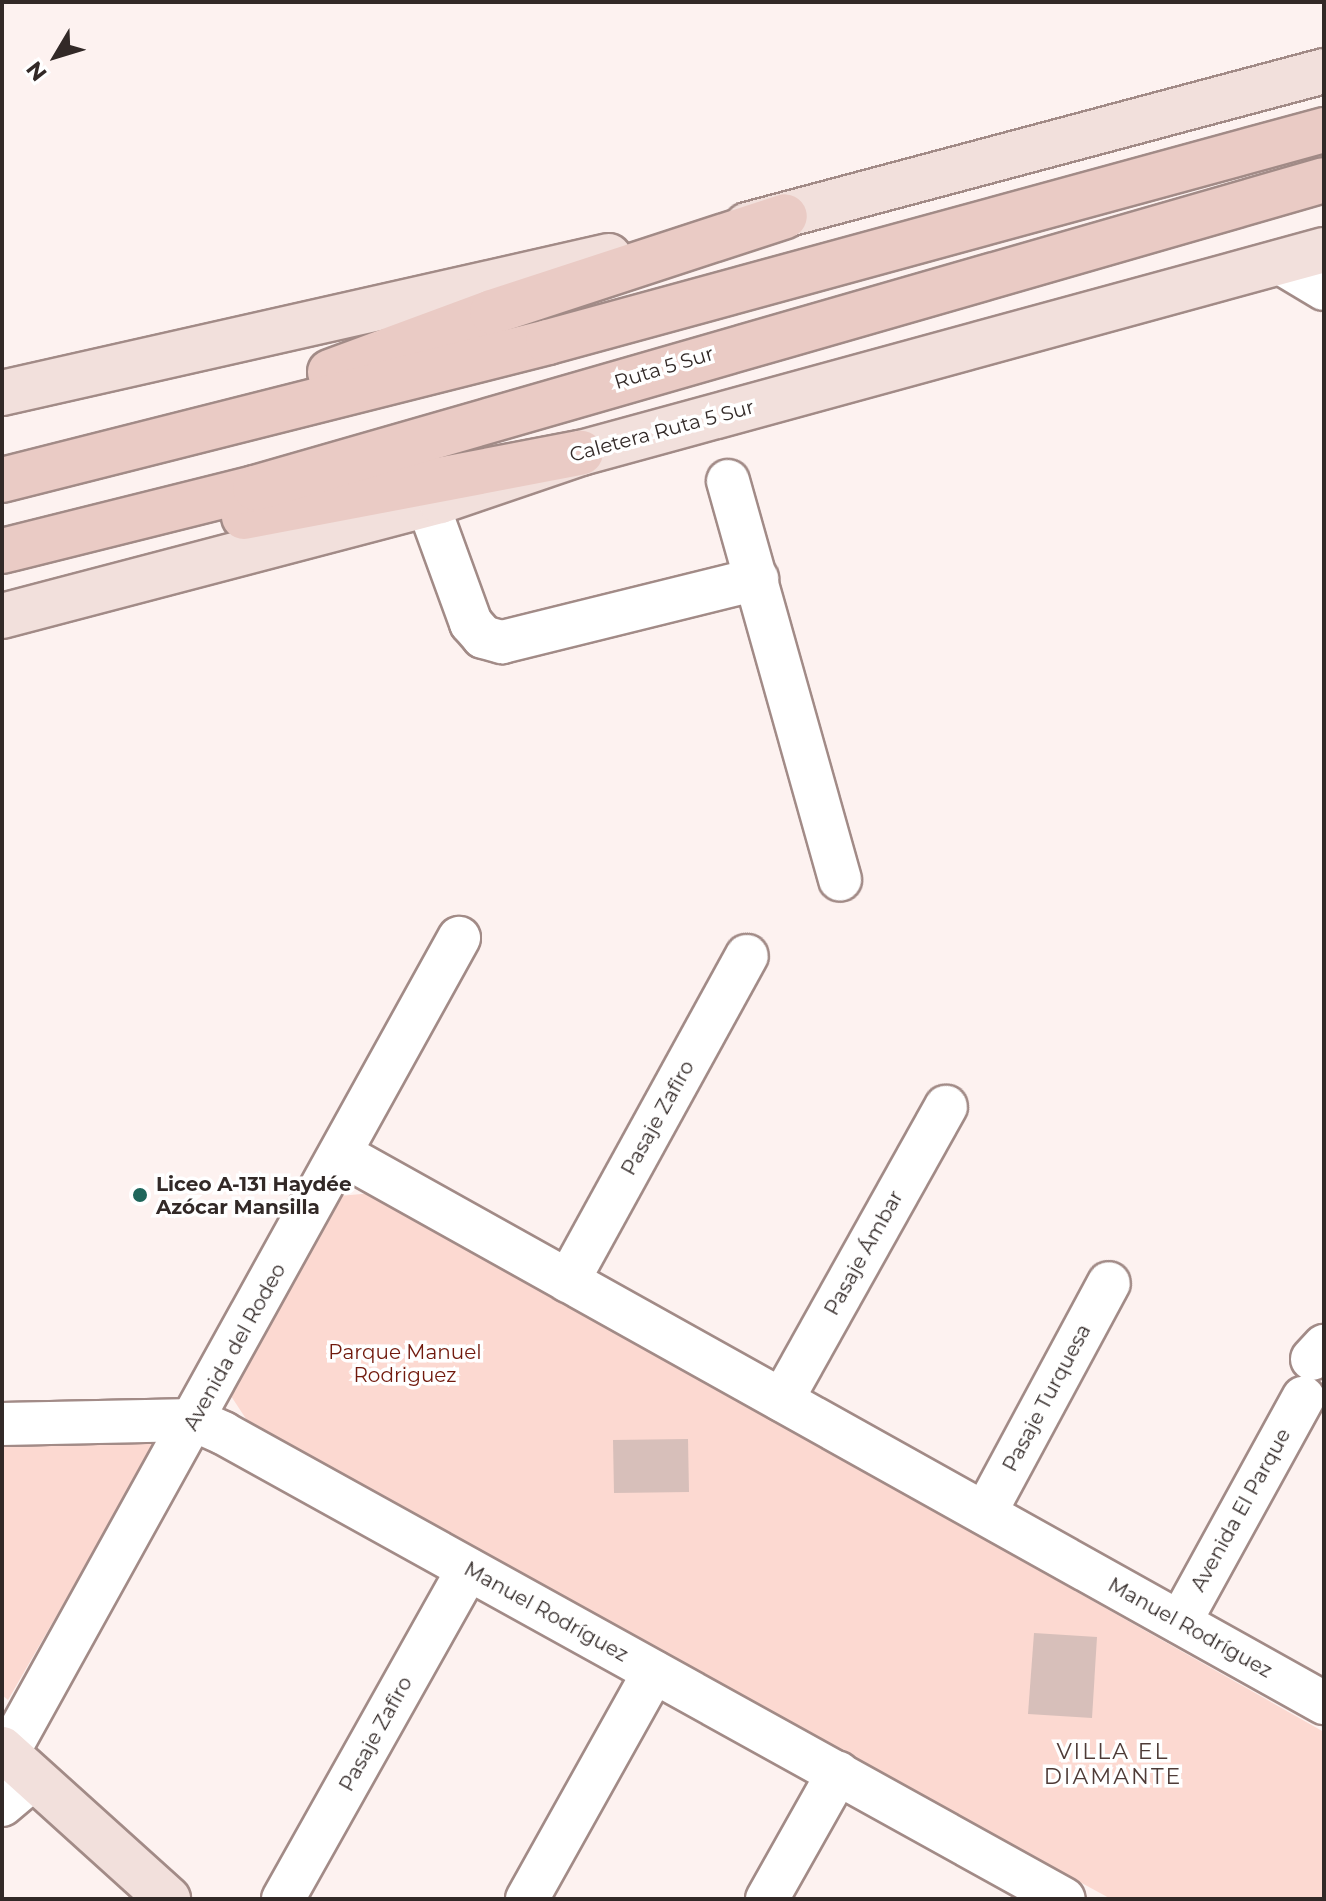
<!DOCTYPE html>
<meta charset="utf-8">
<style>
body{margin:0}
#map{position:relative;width:1326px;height:1901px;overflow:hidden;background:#fdf2f0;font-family:Montserrat,sans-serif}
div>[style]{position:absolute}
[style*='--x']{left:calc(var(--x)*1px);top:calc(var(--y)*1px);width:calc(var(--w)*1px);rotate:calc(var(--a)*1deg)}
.green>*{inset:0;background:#fcd9d1}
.building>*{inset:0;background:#d7bfba}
.roads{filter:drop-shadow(2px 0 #a28b87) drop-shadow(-2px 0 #a28b87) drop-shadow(0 2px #a28b87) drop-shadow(0 -2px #a28b87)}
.minor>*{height:42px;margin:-21px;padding:0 21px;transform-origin:21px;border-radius:21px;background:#fff}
.major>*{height:44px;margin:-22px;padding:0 22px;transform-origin:22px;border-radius:22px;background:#f2e0dc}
.highway>*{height:44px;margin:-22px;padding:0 22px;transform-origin:22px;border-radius:22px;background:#eacbc5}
.dots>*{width:22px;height:22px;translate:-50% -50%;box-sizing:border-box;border:4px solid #fff;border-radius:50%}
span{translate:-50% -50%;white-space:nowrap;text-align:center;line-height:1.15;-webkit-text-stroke:7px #fff;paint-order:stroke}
.street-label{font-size:20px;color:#322927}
.poi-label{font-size:20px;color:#322927;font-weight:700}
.left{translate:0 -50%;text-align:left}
.park-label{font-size:20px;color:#711a0d}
.neighbourhood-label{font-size:22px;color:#4e3b37;letter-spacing:2px}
.frame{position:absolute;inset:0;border:4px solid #322927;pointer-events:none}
.north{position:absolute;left:16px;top:16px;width:80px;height:80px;-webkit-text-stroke:6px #fff;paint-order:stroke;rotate:232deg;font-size:22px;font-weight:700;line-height:32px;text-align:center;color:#322927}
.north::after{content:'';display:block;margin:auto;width:28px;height:36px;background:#322927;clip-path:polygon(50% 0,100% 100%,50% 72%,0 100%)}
</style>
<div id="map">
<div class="green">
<div style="clip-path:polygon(373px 1193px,1324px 1732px,1324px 1899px,1111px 1899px,256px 1434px,227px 1390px,339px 1196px)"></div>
<div style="clip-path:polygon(157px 1441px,8px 1700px,2px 1695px,2px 1444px)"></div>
</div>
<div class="building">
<div style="clip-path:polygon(688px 1439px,689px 1492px,614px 1493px,613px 1440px)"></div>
<div style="clip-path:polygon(1034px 1633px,1097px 1637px,1092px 1718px,1028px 1714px)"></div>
</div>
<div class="roads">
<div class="minor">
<div style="--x:1279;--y:262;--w:52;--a:31"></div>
<div style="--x:728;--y:481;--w:414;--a:74.3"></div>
<div style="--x:428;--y:505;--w:126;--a:70"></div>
<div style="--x:471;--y:623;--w:18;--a:49"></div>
<div style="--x:483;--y:637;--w:20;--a:15"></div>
<div style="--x:502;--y:642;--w:263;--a:-13.9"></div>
<div style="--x:343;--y:1155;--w:1124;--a:29.19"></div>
<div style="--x:568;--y:1281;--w:371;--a:-61.2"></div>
<div style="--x:1312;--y:1359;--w:18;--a:-47"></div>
<div style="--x:782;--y:1400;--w:336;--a:-60.8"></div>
<div style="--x:2;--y:1424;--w:192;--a:-1.2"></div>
<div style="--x:194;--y:1420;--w:32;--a:24"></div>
<div style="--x:223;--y:1433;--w:961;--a:28.99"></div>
<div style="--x:985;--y:1513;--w:261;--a:-61.7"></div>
<div style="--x:1180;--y:1622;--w:256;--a:-61.2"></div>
<div style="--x:7;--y:1754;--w:933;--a:-61.02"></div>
<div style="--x:2;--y:1805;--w:42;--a:-40.2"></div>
<div style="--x:283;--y:1899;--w:378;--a:-60.7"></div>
<div style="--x:527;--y:1899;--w:260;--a:-60.8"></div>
<div style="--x:767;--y:1899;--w:145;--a:-60.6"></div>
</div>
<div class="major">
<div style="--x:747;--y:225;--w:597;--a:-14.94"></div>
<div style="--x:2;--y:393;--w:622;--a:-12.72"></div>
<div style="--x:2;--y:616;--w:453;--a:-14.7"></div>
<div style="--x:440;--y:501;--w:149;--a:-18.8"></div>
<div style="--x:581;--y:453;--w:770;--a:-15.28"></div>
<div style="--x:2;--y:1749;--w:224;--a:42.1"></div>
</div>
<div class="highway">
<div style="--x:330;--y:372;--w:173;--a:-20.3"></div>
<div style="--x:492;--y:312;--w:308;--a:-18.1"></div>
<div style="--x:2;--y:480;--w:563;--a:-14.18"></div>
<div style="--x:548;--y:342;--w:804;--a:-15.28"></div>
<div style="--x:244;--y:517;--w:343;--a:-10.8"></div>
<div style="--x:2;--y:551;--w:261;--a:-14"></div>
<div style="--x:255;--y:488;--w:1112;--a:-16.07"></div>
</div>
</div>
<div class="dots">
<div style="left:140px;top:1195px;background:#1e665b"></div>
</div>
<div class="street-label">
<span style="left:664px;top:368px;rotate:-17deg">Ruta 5 Sur</span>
<span style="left:662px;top:431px;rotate:-15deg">Caletera Ruta 5 Sur</span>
<span style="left:658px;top:1118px;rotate:-61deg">Pasaje Zafiro</span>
<span style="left:864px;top:1253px;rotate:-61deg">Pasaje Ámbar</span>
<span style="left:235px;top:1347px;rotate:-61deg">Avenida del Rodeo</span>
<span style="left:1047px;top:1398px;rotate:-62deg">Pasaje Turquesa</span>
<span style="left:1241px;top:1510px;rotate:-61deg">Avenida El Parque</span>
<span style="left:546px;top:1612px;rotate:29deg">Manuel Rodríguez</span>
<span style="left:1190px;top:1628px;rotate:29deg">Manuel Rodríguez</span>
<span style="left:376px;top:1734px;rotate:-61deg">Pasaje Zafiro</span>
</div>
<div class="poi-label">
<span class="left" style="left:156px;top:1196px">Liceo A-131 Haydée<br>Azócar Mansilla</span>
</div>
<div class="park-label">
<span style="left:405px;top:1364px">Parque Manuel<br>Rodriguez</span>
</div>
<div class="neighbourhood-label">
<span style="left:1113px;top:1764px">VILLA EL<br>DIAMANTE</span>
</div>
<div class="frame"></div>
<div class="north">N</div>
</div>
